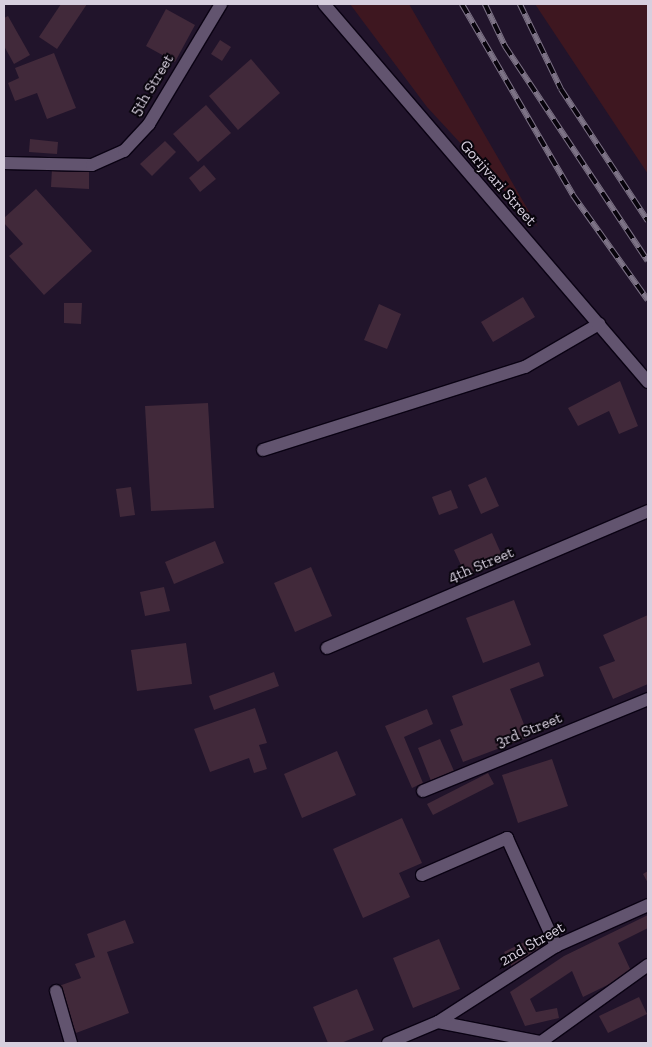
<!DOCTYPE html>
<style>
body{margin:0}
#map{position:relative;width:652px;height:1047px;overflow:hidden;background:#21142b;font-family:"Zilla Slab",serif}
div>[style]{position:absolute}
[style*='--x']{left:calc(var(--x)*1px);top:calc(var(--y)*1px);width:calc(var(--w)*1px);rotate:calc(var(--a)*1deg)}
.green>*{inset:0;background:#3e1720}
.building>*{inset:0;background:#41293a}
.roads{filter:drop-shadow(1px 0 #0a0213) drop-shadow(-1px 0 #0a0213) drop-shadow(0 1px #0a0213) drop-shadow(0 -1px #0a0213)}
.lane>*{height:12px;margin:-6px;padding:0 6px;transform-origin:6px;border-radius:6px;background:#62546f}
.street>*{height:12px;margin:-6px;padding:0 6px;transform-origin:6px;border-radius:6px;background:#62546f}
.secondary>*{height:12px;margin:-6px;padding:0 6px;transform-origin:6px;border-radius:6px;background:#62546f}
.rail>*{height:5.5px;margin-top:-2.75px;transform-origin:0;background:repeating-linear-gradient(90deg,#08040c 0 11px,#7d7386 0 22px);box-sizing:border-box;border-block:1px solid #7d7386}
span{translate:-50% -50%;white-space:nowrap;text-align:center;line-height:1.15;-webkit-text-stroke:4px #08040c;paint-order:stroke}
.street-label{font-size:16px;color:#d7cfde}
.frame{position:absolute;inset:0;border:5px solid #d7cfde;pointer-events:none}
</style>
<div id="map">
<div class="green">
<div style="clip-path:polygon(350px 4px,409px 4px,538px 227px,427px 107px)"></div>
<div style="clip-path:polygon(535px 4px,648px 4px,648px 174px)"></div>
</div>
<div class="building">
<div style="clip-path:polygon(61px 4px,87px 4px,57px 49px,39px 37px)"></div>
<div style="clip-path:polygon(166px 9px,195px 25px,175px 62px,146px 46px)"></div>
<div style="clip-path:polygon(8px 16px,30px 55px,14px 64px,4px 46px,4px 18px)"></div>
<div style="clip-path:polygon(220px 40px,231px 47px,222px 61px,211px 54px)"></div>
<div style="clip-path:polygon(54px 53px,76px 108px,47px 119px,37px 93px,15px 101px,8px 83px,19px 78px,15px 68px)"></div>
<div style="clip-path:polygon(251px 59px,280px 93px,238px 130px,209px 96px)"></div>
<div style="clip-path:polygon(206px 105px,231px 133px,198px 162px,173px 134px)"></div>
<div style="clip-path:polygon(30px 139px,58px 142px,57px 154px,29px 152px)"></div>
<div style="clip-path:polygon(165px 141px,176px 152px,152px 176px,140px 164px)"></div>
<div style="clip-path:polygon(204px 165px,216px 179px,200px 192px,189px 178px)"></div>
<div style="clip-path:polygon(52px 168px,89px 169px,89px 189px,51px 187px)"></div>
<div style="clip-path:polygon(36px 189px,92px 251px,44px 295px,9px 256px,23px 244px,4px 223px,4px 218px)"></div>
<div style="clip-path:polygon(523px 297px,535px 317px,493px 342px,481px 322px)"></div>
<div style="clip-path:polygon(64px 303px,82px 303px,81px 324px,64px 323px)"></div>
<div style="clip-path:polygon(379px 304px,401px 314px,387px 349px,364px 340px)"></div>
<div style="clip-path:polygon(620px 381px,638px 426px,619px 434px,609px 411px,578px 426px,568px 408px)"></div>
<div style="clip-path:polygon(208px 403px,214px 508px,151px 511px,145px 406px)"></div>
<div style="clip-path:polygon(486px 477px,499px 506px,481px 514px,468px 485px)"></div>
<div style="clip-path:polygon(131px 487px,135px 515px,120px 517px,116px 489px)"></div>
<div style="clip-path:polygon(451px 490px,458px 508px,439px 515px,432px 497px)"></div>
<div style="clip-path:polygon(492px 533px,504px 560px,466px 576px,454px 550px)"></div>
<div style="clip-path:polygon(215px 541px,224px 563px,174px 584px,165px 562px)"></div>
<div style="clip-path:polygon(311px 567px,332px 616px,295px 632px,274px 583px)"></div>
<div style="clip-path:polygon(164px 587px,170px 611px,145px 616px,140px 592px)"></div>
<div style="clip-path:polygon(514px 600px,531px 645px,483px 663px,466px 618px)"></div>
<div style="clip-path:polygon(648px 615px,648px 684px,613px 699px,599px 667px,615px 661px,603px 635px)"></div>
<div style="clip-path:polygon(186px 643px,192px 684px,137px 691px,131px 650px)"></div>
<div style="clip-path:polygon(539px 662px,544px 676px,510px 689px,529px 737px,463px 762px,450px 730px,463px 725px,452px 696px)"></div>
<div style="clip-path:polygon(274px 672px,279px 686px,214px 710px,209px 696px)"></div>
<div style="clip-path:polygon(255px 708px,267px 743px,259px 745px,267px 769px,254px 773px,249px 758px,210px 772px,194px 729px)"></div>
<div style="clip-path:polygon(427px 709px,433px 724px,404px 737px,423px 783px,412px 788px,385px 726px)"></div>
<div style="clip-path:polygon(440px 739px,454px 771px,431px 781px,418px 748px)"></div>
<div style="clip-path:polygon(337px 751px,356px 795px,302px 818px,284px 774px)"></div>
<div style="clip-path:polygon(552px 759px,568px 806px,518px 823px,502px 775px)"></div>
<div style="clip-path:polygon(488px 773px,494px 784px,433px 815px,427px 804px)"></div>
<div style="clip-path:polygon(402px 818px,422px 863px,399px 873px,410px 897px,363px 918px,333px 849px)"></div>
<div style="clip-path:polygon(648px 871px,648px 883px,643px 874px)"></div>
<div style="clip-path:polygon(648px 915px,648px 928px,618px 943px,632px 973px,583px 997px,572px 971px,530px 999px,536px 1012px,557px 1008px,559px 1018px,525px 1026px,510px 992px,564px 956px)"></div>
<div style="clip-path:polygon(125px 920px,134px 943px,107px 952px,129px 1013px,76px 1033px,59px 986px,81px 978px,75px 964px,95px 957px,87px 934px)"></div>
<div style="clip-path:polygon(541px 934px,548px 949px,512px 967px,504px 952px)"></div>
<div style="clip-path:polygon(439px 939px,460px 989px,413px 1008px,393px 958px)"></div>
<div style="clip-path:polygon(357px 989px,374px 1030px,341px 1043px,328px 1043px,313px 1007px)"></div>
<div style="clip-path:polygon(639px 997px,647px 1014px,608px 1033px,599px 1016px)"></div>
</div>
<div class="roads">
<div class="lane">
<div style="--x:263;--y:450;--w:275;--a:-17.6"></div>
<div style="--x:525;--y:367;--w:86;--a:-30.2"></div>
<div style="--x:422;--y:875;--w:93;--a:-23.5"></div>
<div style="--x:507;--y:838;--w:119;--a:65.6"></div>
<div style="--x:56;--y:991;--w:54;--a:73.9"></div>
</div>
<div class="street">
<div style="--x:4;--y:163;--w:88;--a:1.3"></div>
<div style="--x:92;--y:165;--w:35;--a:-24"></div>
<div style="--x:124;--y:151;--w:37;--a:-47"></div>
<div style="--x:149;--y:124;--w:140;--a:-59"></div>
<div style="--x:327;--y:648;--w:349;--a:-23.1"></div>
<div style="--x:423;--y:791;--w:243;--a:-22.2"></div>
<div style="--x:438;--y:1022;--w:105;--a:11"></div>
<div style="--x:541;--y:1042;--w:132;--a:-35.7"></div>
<div style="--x:388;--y:1043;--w:54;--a:-22.8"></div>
<div style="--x:438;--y:1022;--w:140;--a:-32.8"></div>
<div style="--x:556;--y:946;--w:101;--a:-24"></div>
</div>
<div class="secondary">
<div style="--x:324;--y:4;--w:498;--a:49.4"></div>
</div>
</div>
<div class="rail">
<div style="--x:462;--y:4;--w:221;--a:59.8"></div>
<div style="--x:573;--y:195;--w:129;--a:54.5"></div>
<div style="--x:485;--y:4;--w:47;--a:64.5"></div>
<div style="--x:505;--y:46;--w:258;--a:56.4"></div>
<div style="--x:520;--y:4;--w:94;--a:64.2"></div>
<div style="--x:561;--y:89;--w:158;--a:56.6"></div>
</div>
<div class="street-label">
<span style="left:152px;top:85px;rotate:-59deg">5th Street</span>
<span style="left:498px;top:183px;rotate:49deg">Gorijvari Street</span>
<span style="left:481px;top:565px;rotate:-23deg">4th Street</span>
<span style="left:529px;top:730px;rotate:-22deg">3rd Street</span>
<span style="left:532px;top:944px;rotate:-30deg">2nd Street</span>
</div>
<div class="frame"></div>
</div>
